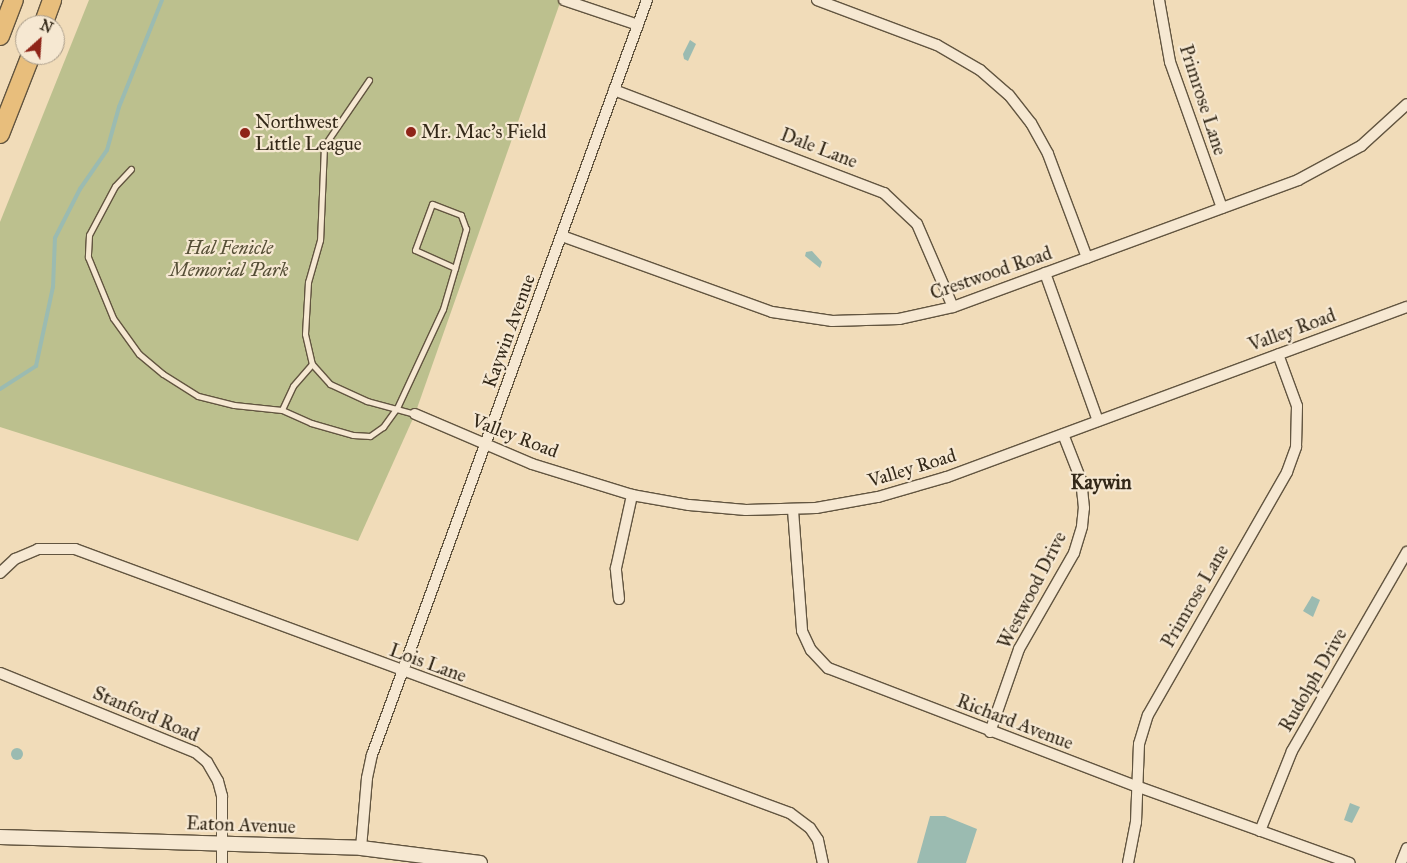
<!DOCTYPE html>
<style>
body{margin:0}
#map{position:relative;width:1407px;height:863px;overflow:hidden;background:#f1dcb9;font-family:"IM FELL Great Primer",serif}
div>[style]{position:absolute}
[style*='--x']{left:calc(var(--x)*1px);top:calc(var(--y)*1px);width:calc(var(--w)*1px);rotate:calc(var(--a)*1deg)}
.green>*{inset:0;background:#bcc08e}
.water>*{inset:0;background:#9bbbb1}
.round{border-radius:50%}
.stream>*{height:4px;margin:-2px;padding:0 2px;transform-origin:2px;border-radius:2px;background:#9bbbb1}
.roads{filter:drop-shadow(1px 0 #625540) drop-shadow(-1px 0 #625540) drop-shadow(0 1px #625540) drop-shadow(0 -1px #625540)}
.lane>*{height:5px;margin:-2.5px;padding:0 2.5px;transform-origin:2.5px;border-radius:2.5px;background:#f6e8d2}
.street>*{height:10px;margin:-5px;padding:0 5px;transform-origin:5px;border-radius:5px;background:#f6e8d2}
.secondary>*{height:14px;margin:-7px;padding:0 7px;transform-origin:7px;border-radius:7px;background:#f6e8d2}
.highway>*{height:18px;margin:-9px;padding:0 9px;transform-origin:9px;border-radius:9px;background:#e8be7c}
.dots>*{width:14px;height:14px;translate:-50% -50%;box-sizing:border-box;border:2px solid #f6e8d2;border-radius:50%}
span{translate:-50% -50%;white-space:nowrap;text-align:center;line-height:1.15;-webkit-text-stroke:4.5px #f6e8d2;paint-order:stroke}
.street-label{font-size:19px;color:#332818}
.poi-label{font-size:19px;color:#332818}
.left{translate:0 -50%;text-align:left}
.park-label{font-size:19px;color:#554e36;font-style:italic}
.neighbourhood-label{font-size:20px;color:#332818;font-weight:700}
.north{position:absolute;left:15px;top:15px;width:50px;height:50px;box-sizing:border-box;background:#f6e8d2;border:1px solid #a89b88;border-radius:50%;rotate:26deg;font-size:14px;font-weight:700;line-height:20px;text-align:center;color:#332818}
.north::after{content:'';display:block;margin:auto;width:18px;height:22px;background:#8f2418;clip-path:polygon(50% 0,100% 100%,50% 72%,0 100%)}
</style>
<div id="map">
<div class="green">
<div style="clip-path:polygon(89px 0,561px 0,415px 414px,358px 541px,0 427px,0 222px)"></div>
</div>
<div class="water">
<div style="clip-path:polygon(690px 40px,696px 44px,688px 61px,684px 59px,683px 54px)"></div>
<div style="clip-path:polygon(812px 251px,822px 262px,820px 268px,805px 256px,806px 252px)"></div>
<div style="clip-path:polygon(1312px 596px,1320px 600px,1313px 617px,1303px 611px)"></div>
<div class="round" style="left:11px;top:748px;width:12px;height:12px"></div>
<div style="clip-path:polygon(1350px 803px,1360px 807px,1352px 823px,1344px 820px)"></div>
<div style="clip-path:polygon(930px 816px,945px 816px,977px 829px,966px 863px,917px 863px)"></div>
</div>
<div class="stream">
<div style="--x:0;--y:389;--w:43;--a:-32.6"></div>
<div style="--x:36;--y:366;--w:81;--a:-77.9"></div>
<div style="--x:53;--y:287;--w:49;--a:-87.7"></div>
<div style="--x:55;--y:238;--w:55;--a:-63"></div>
<div style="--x:80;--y:189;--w:47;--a:-55.3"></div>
<div style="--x:107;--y:150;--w:45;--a:-74.4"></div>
<div style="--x:119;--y:107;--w:115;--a:-68.1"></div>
</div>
<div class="roads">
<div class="lane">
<div style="--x:369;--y:80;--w:80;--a:124.3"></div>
<div style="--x:324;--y:146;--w:94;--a:92.4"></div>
<div style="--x:320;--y:240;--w:44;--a:105.9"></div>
<div style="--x:308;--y:282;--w:52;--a:93.3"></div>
<div style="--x:305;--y:334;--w:31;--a:77"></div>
<div style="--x:312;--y:364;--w:27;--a:48"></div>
<div style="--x:330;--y:384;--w:41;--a:24.7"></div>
<div style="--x:367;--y:401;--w:50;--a:15.2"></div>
<div style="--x:131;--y:169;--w:23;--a:133"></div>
<div style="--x:115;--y:186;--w:55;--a:118"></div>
<div style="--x:89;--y:235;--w:22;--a:93"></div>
<div style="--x:88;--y:257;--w:66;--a:67.7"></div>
<div style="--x:113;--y:318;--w:44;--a:54.2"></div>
<div style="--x:139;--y:354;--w:31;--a:40"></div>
<div style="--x:163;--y:374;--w:41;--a:32.2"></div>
<div style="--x:198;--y:396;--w:37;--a:14"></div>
<div style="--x:234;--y:405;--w:48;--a:5.9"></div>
<div style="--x:312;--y:364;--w:29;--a:131"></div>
<div style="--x:293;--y:386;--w:26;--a:115"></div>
<div style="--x:282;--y:410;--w:32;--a:24"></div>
<div style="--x:311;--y:423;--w:44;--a:15.9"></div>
<div style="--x:353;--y:435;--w:17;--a:3"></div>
<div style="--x:370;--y:436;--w:16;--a:-35"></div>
<div style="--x:383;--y:427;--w:24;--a:-54"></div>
<div style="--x:397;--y:408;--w:109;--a:-65.1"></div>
<div style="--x:443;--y:309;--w:43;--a:-73.7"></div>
<div style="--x:455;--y:268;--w:41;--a:-74.2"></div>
<div style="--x:466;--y:229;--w:15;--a:-110"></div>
<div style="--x:461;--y:215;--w:31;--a:-159"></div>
<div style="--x:432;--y:204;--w:49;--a:110.3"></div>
<div style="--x:415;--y:250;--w:44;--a:24.2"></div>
</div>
<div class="street">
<div style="--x:564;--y:0;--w:78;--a:18.7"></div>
<div style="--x:817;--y:0;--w:128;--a:20.6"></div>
<div style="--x:937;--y:45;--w:50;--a:30.2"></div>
<div style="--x:980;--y:70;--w:38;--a:41"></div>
<div style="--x:1009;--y:95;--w:36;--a:52"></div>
<div style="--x:1031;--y:123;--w:35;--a:61"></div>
<div style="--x:1048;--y:154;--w:111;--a:69.4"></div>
<div style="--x:1159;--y:0;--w:63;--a:79.9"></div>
<div style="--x:1170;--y:62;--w:155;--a:70.4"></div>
<div style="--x:614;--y:90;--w:289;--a:20.9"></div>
<div style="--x:884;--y:193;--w:45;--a:43.2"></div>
<div style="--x:917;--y:224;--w:90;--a:66.6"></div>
<div style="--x:562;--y:236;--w:223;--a:19.9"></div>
<div style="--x:772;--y:312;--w:61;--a:8.5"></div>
<div style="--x:832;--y:321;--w:67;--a:-1.7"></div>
<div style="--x:899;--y:319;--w:55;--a:-12.5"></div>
<div style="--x:953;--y:307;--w:368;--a:-20.2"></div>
<div style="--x:1298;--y:180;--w:72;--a:-28.4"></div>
<div style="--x:1361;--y:146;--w:62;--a:-42.4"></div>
<div style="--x:1045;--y:273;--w:157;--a:70.3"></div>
<div style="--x:415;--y:414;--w:127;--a:23.1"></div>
<div style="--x:532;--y:464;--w:105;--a:17.2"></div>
<div style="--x:632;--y:495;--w:58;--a:10"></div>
<div style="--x:689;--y:505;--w:57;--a:5"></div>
<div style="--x:746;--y:510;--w:70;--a:-1.6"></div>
<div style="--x:816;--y:508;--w:63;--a:-10.1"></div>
<div style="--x:878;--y:497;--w:72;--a:-16.2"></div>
<div style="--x:947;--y:477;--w:490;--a:-20.3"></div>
<div style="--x:793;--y:510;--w:121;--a:85.7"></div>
<div style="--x:802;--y:631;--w:21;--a:65"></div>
<div style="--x:811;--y:650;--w:25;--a:47"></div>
<div style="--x:828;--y:668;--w:330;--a:21"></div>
<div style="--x:1136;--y:786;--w:227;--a:19.8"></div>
<div style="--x:0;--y:573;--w:21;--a:-43"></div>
<div style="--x:15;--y:559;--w:25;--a:-23"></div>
<div style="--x:38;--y:549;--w:37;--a:0"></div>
<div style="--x:75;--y:549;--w:762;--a:20.27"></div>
<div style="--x:790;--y:813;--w:25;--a:37"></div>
<div style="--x:810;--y:828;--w:14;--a:56"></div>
<div style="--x:818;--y:840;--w:24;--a:78"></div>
<div style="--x:619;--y:599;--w:31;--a:-96"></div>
<div style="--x:616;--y:568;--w:75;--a:-77.6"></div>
<div style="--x:0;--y:673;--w:210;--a:22.1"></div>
<div style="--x:195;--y:752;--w:16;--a:40"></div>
<div style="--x:207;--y:762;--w:22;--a:60"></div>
<div style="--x:218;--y:781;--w:16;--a:75"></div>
<div style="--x:222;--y:796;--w:67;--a:90"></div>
<div style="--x:990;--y:732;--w:88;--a:-70.7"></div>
<div style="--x:1019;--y:649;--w:111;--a:-60.2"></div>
<div style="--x:1074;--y:553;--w:28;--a:-73"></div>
<div style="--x:1082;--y:526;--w:18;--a:-84"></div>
<div style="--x:1084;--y:508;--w:28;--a:-96"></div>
<div style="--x:1081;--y:480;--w:49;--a:-111.4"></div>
<div style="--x:1260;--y:831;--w:86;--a:-68.2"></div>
<div style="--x:1292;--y:751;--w:230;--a:-60"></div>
<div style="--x:361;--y:848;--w:70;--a:-85.1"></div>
<div style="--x:367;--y:778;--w:24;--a:-78"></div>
<div style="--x:372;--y:755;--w:804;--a:-69.99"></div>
<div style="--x:1128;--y:863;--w:42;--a:-79"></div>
<div style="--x:1136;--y:822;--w:78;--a:-87.8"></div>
<div style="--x:1139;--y:744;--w:30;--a:-73"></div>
<div style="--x:1148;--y:715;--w:280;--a:-60.2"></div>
<div style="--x:1287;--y:472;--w:27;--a:-70"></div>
<div style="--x:1296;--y:447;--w:41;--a:-88.6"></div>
<div style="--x:1297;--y:406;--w:55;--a:-110.1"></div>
<div style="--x:1401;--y:863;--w:16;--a:-68"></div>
</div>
<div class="secondary">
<div style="--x:0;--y:837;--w:361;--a:1.7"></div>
<div style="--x:361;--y:848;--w:120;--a:7.2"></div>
</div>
<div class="highway">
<div style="--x:43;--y:25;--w:27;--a:-70"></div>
<div style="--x:0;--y:36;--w:39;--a:-69"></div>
<div style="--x:0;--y:134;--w:85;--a:-68.6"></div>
</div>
</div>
<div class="dots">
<div style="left:411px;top:132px;background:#8f2418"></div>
<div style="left:245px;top:133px;background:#8f2418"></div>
</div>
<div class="street-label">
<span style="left:1203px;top:100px;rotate:72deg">Primrose Lane</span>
<span style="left:819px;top:148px;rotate:21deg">Dale Lane</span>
<span style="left:991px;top:273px;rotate:-19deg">Crestwood Road</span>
<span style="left:1292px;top:330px;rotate:-20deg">Valley Road</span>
<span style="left:509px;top:331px;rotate:-70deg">Kaywin Avenue</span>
<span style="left:515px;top:436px;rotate:21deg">Valley Road</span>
<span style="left:912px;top:468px;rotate:-17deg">Valley Road</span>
<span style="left:1032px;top:590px;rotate:-63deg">Westwood Drive</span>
<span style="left:1195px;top:596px;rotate:-60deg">Primrose Lane</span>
<span style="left:428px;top:663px;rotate:20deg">Lois Lane</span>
<span style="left:1313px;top:680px;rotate:-60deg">Rudolph Drive</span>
<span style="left:146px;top:714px;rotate:23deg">Stanford Road</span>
<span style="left:1015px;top:722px;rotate:21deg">Richard Avenue</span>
<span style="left:241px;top:825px;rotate:2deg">Eaton Avenue</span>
</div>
<div class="poi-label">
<span class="left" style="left:255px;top:133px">Northwest<br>Little League</span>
<span class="left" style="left:421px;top:132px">Mr. Mac's Field</span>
</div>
<div class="park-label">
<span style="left:229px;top:259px">Hal Fenicle<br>Memorial Park</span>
</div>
<div class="neighbourhood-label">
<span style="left:1101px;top:482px">Kaywin</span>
</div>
<div class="north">N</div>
</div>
